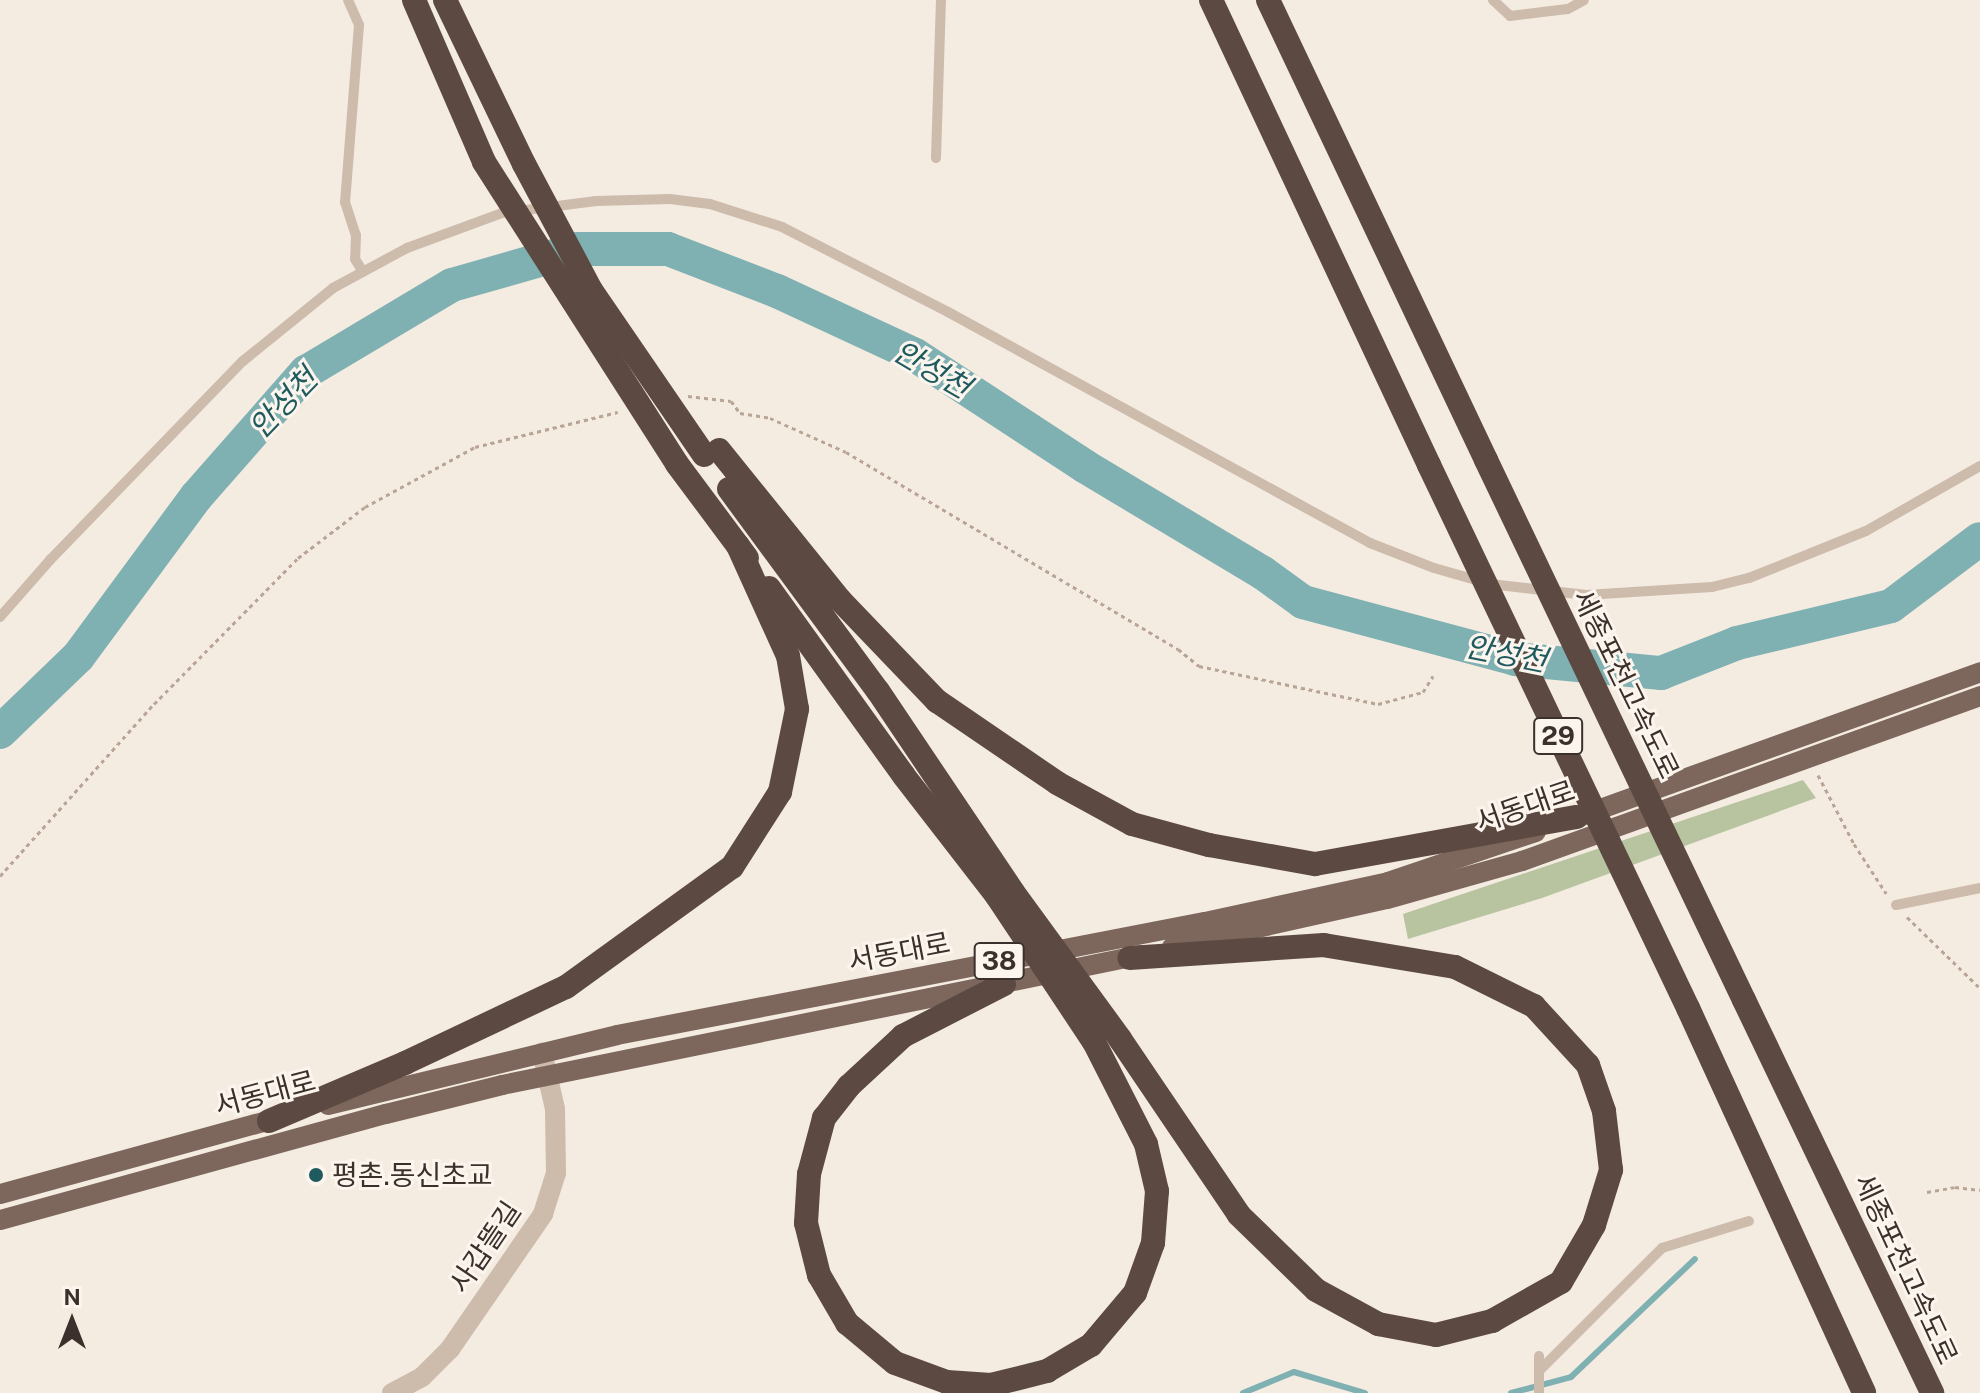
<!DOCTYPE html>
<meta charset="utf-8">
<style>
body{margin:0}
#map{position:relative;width:1980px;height:1393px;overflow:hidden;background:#f4ebe1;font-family:"Public Sans","Noto Sans KR",sans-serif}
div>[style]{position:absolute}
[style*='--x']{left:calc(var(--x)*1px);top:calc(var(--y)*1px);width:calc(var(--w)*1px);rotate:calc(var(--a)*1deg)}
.green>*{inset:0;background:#b8c4a0}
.stream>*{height:6px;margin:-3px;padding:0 3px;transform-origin:3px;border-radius:3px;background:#7fb0b2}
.river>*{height:34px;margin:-17px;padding:0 17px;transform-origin:17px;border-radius:17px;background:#7fb0b2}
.path>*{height:3px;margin-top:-1.5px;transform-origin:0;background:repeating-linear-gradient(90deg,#b9a596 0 4px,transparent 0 8px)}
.service>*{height:10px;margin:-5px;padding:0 5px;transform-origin:5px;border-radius:5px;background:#cdbbac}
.minor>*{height:20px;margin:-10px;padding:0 10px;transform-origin:10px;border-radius:10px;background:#cdbbac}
.primary>*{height:20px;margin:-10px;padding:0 10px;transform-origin:10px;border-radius:10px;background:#7d675c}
.motorway>*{height:24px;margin:-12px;padding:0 12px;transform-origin:12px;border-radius:12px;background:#5c4a42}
.motorway-bridge>*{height:24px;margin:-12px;padding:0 12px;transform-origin:12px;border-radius:12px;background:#5c4a42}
.dots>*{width:22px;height:22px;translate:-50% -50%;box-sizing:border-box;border:4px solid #fbf5ee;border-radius:50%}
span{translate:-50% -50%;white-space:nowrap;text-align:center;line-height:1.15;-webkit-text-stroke:6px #fbf5ee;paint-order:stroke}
.shield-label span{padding:2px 6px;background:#fbf5ee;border:2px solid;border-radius:6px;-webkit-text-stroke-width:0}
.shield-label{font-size:26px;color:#3b302b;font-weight:700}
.street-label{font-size:28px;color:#3b302b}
.poi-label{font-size:28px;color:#3b302b}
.left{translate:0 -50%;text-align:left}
.water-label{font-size:30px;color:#1f5a5e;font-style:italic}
.north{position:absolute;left:32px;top:1281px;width:80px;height:80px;-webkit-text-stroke:6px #fbf5ee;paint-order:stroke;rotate:0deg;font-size:22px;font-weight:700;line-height:32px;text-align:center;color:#3b302b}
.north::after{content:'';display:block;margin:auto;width:28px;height:36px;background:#3b302b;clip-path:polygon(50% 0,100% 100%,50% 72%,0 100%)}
</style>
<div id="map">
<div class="green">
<div style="clip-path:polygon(1803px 780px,1816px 798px,1542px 898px,1408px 939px,1403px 914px)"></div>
</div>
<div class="stream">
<div style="--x:1243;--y:1393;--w:55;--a:-22.4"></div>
<div style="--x:1294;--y:1372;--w:74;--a:16.5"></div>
<div style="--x:1511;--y:1393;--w:62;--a:-14.9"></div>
<div style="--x:1571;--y:1377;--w:171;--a:-43.6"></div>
</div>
<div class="river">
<div style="--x:0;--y:732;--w:108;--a:-43.9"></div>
<div style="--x:78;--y:657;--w:199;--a:-53.6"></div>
<div style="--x:196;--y:497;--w:167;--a:-48.7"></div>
<div style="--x:306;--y:372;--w:170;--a:-30.8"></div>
<div style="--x:452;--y:285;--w:131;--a:-15.9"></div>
<div style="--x:578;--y:249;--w:90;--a:0"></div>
<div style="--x:668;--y:249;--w:117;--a:21.1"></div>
<div style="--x:777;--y:291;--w:152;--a:24.9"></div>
<div style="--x:915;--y:355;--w:204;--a:33.2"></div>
<div style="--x:1086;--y:467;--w:206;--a:30.9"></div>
<div style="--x:1263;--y:573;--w:49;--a:35.9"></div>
<div style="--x:1303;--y:602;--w:220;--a:15"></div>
<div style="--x:1515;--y:659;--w:147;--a:5.5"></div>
<div style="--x:1661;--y:673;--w:82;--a:-21.5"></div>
<div style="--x:1737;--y:643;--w:158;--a:-13.5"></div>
<div style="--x:1891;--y:606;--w:111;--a:-37"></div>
</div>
<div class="path">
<div style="--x:688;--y:396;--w:43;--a:6.6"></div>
<div style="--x:731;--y:401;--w:15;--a:53"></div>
<div style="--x:740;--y:413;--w:30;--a:9"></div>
<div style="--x:770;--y:418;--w:83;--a:24.1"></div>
<div style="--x:846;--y:452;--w:386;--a:30.7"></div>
<div style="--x:1178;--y:649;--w:27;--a:39"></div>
<div style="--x:1199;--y:666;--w:183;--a:12"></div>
<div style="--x:1378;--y:704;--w:47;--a:-14.9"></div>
<div style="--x:1423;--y:692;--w:19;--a:-58"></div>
<div style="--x:1818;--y:775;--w:78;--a:62.4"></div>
<div style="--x:1854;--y:844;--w:59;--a:56.9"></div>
<div style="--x:0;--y:876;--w:231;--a:-48.2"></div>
<div style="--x:154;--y:704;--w:205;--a:-45.4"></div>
<div style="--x:298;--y:558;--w:84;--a:-37.3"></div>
<div style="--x:365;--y:507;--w:125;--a:-28.6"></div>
<div style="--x:475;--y:447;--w:147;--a:-13.8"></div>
<div style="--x:1907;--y:917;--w:102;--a:44.2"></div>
<div style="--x:1927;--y:1192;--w:28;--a:-10"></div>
<div style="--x:1955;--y:1187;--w:25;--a:7"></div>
</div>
<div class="service">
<div style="--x:348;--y:0;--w:27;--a:66"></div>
<div style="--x:359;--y:25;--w:178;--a:94.5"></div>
<div style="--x:345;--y:202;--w:35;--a:72"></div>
<div style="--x:356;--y:235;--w:24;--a:92"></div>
<div style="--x:355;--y:259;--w:13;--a:58"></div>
<div style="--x:1493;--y:0;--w:23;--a:43"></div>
<div style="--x:1510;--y:16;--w:58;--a:-6.9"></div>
<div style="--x:1568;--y:9;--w:18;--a:-29"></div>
<div style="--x:936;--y:158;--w:158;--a:-88.2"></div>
<div style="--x:0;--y:617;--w:76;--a:-48.7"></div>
<div style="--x:50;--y:560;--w:277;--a:-45.9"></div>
<div style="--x:243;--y:361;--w:116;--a:-39"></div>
<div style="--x:333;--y:288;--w:84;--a:-28.4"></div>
<div style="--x:407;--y:248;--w:101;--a:-20.2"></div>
<div style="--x:502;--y:213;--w:95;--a:-7.3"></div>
<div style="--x:596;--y:201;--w:74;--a:-1.5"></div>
<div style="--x:670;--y:199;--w:40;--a:7.1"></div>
<div style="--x:710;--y:204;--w:76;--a:17.7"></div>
<div style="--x:782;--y:227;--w:186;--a:27.1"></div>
<div style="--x:948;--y:312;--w:481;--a:28.7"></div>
<div style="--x:1370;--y:543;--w:69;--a:21.3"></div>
<div style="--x:1434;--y:568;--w:58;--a:15.9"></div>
<div style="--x:1490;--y:584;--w:97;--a:6.5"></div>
<div style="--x:1586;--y:595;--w:126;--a:-3.6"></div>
<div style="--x:1712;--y:587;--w:38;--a:-14"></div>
<div style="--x:1749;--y:578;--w:126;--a:-21.9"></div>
<div style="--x:1866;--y:531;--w:131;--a:-29.7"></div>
<div style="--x:1896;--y:905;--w:86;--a:-11.4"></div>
<div style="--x:1540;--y:1370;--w:173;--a:-45"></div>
<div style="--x:1662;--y:1248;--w:91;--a:-17.2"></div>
<div style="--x:1539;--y:1393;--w:37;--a:-90"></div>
</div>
<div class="minor">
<div style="--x:392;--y:1393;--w:34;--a:-28"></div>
<div style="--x:422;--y:1377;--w:40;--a:-45"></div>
<div style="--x:450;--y:1349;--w:164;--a:-55.4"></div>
<div style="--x:543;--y:1214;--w:43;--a:-72.4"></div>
<div style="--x:556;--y:1173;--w:64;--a:-90.9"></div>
<div style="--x:555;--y:1109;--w:58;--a:-102.8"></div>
</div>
<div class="primary">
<div style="--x:1581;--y:816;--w:424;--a:-19.8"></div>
<div style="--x:1172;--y:947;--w:220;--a:-12.6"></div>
<div style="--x:1387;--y:899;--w:140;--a:-15.7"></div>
<div style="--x:1522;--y:861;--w:487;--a:-19.8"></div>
<div style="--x:328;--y:1105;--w:297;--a:-13.6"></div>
<div style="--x:617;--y:1035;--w:599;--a:-10.88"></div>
<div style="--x:1205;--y:922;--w:187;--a:-12.3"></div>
<div style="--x:1388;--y:882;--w:156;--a:-18.7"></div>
<div style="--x:0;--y:1194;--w:291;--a:-15.3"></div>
<div style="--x:0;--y:1220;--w:400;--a:-15.4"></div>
<div style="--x:386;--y:1114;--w:120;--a:-14"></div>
<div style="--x:502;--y:1085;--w:652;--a:-11.5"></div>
</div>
<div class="motorway">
<div style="--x:414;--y:0;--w:176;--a:66.6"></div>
<div style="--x:445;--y:0;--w:182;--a:64.3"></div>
<div style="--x:1211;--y:0;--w:514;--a:64.88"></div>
<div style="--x:1268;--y:0;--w:509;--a:64.64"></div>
<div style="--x:719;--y:450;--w:194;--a:51.1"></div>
<div style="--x:841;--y:601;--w:139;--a:46.2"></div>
<div style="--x:937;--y:701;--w:145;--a:34.3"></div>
<div style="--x:1057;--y:783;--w:85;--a:28.7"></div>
<div style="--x:1132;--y:824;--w:80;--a:15.3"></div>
<div style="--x:1209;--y:845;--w:108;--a:10.2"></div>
<div style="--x:1315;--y:864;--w:266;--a:-10.2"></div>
<div style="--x:677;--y:464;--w:117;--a:53.3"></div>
<div style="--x:729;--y:489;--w:251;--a:53.6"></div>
<div style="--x:878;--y:691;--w:242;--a:56.1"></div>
<div style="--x:769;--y:588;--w:231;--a:54.3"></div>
<div style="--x:904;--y:776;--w:152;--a:52.2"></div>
<div style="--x:1004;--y:984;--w:114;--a:152.8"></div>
<div style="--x:903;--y:1036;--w:74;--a:137.2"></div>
<div style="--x:849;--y:1086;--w:41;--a:128"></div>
<div style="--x:824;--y:1118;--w:58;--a:105"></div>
<div style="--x:809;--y:1174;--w:49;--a:93.5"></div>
<div style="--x:806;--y:1223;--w:54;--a:76"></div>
<div style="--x:819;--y:1275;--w:56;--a:59.7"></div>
<div style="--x:847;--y:1323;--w:62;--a:39.8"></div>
<div style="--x:895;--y:1363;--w:55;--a:20.1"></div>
<div style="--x:947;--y:1382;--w:44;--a:3.9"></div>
<div style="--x:991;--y:1385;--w:58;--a:-14"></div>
<div style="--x:1047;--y:1371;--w:51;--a:-30.6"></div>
<div style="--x:1091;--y:1345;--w:68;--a:-49.8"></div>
<div style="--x:1135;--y:1293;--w:53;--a:-70.2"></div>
<div style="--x:1153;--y:1243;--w:52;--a:-85.6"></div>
<div style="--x:1157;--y:1191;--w:48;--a:-103.2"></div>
<div style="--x:1146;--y:1144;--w:114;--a:-117"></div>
<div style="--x:1744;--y:1000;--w:436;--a:64.4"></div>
<div style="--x:1688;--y:1008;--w:423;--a:65.4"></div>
<div style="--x:1120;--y:1039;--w:212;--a:55.9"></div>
<div style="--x:1239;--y:1215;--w:107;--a:44.2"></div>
<div style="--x:1316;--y:1290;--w:71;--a:28.7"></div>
<div style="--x:1378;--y:1324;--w:59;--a:10.7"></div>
<div style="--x:1436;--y:1335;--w:58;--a:-14"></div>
<div style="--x:1492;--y:1321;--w:79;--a:-29.5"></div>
<div style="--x:1561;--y:1282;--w:66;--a:-59.9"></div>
<div style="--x:1594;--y:1225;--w:58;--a:-72.8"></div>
<div style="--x:1611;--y:1170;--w:59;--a:-96.8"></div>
<div style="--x:1604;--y:1111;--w:49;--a:-109.2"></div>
<div style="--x:1588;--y:1065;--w:80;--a:-132.5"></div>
<div style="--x:1534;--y:1006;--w:88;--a:-153.7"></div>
<div style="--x:1455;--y:967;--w:133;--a:-170.5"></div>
<div style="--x:1324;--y:945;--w:195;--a:176.2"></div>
<div style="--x:269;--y:1121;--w:148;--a:-23.1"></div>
<div style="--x:405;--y:1063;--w:178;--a:-25.3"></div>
<div style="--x:566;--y:987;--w:205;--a:-35.9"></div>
<div style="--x:732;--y:867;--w:89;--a:-57.4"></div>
<div style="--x:780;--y:792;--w:85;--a:-78.4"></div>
<div style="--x:797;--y:709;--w:54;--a:-99.6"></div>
<div style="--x:788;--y:656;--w:121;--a:-114.4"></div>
</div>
<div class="motorway-bridge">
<div style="--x:484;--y:162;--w:358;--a:57.4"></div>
<div style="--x:524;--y:164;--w:143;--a:62"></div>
<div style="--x:591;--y:290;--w:200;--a:55.6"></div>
<div style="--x:1486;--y:460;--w:598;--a:64.46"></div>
<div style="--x:1429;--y:465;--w:602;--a:64.5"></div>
<div style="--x:1013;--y:892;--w:182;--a:53.9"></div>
<div style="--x:997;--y:896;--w:175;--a:56.4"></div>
</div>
<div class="dots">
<div style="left:316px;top:1175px;background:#1f5a5e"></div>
</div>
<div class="shield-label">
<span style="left:1558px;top:736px">29</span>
<span style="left:999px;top:961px">38</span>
</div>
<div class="street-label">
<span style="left:1626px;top:684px;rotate:64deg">세종포천고속도로</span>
<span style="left:1525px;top:806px;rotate:-19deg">서동대로</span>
<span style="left:899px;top:952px;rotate:-11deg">서동대로</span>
<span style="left:265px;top:1093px;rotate:-15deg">서동대로</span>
<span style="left:485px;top:1247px;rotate:-56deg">사갑뜰길</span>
<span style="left:1906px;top:1269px;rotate:65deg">세종포천고속도로</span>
</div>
<div class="poi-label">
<span class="left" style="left:332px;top:1175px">평촌.동신초교</span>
</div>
<div class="water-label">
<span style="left:932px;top:369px;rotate:30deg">안성천</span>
<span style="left:283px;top:403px;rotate:-46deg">안성천</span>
<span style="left:1506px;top:653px;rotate:11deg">안성천</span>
</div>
<div class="north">N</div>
</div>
